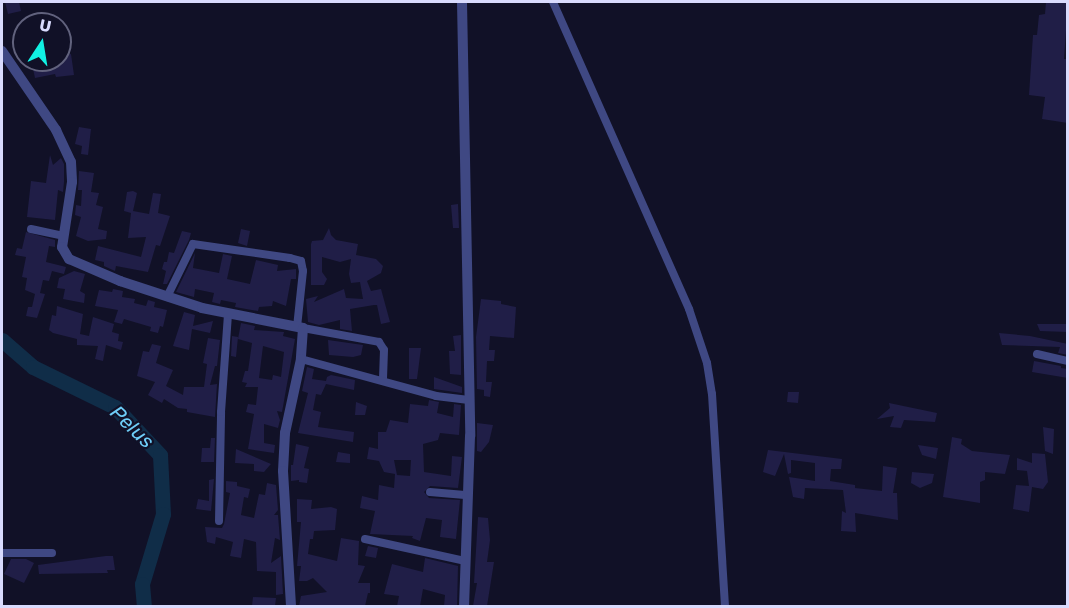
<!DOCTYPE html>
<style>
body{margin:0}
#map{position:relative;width:1069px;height:608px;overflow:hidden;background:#111127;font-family:Rubik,sans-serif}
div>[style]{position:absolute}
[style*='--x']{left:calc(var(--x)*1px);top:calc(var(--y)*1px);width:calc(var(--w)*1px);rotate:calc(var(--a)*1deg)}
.river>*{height:15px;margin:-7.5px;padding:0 7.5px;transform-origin:7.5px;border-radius:7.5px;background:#102d48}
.building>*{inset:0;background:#201e47}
.minor>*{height:8px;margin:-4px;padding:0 4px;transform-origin:4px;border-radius:4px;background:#3f4883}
.tertiary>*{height:10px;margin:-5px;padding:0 5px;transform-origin:5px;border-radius:5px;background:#3f4883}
span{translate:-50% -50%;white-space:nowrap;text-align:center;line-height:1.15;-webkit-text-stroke:4.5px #111127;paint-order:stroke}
.water-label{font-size:20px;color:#6ecdf7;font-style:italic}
.frame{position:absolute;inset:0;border:3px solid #d9dbfd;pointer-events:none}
.north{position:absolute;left:12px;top:12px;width:60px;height:60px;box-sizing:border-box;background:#111127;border:2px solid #61627d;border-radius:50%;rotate:12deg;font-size:16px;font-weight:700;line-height:24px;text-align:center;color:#d9dbfd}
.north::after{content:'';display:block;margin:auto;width:21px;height:27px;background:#11f1e3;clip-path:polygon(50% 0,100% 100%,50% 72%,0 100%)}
</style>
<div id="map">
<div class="river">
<div style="--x:2;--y:340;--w:41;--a:41.1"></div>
<div style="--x:33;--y:367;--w:91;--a:26"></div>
<div style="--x:115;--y:407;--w:66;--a:46.8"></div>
<div style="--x:160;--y:455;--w:59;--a:87.1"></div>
<div style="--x:163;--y:514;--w:73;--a:106.7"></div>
<div style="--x:142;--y:584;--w:22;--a:85"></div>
</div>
<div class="building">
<div style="clip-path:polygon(5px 2px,19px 2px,21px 11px,8px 14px)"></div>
<div style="clip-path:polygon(1046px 2px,1068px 2px,1064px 59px,1068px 59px,1068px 123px,1042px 119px,1045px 97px,1029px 95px,1033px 35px,1037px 35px,1039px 15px,1045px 14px)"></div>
<div style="clip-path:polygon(71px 54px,74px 75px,56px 77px,55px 74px,35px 78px,32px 64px,37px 63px,36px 60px,60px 60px,60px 55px)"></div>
<div style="clip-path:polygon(79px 127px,91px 129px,88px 155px,81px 154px,82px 146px,75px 144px)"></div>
<div style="clip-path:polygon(50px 155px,53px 165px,61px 158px,64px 164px,64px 182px,63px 192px,58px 190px,55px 220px,27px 217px,31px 181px,46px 183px)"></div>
<div style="clip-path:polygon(79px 171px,94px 173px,91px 192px,99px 193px,96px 205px,103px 207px,98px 229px,107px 231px,106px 239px,88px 241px,76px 236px,81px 217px,75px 215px,76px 205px,81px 206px,82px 190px,78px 190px)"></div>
<div style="clip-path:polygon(133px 191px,137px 193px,133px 211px,149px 214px,153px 193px,161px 194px,158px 213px,170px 216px,160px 246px,156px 245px,148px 272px,116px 266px,115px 271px,104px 266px,104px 262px,95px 260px,98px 246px,141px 257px,146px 237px,128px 238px,131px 213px,124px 211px,127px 192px)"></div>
<div style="clip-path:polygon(458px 204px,459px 228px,453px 228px,451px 205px)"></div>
<div style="clip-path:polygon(329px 228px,331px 235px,336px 240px,358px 244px,356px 255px,376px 259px,383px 266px,381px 273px,367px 281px,371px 291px,381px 289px,390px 322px,381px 324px,377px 305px,374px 305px,350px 309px,352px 331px,340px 329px,340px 320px,319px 325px,308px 322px,306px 299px,318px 296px,314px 302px,344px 289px,346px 298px,363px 299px,360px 282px,351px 283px,349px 274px,351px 259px,340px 262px,322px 257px,322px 272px,327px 279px,324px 285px,311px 285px,311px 244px,312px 241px,323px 240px)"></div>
<div style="clip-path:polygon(241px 229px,250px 231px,247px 246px,238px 243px)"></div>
<div style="clip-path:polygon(182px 231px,191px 233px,189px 240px,167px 284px,163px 284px,166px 271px,162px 269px,164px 262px,167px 262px,169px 252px,174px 253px)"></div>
<div style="clip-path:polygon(26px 232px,55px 240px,55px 247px,49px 246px,46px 262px,66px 267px,64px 274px,52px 271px,49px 281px,43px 280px,40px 293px,45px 294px,37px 318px,26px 316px,28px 307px,32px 307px,35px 294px,25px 290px,27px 278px,22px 277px,26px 257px,15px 255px,17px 248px,22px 249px)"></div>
<div style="clip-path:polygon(195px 253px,193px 268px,219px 273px,223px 254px,232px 256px,227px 279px,250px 284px,256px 260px,278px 265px,277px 271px,296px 269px,296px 279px,291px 279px,286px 306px,273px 301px,272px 306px,259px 307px,258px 311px,235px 307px,236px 303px,221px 300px,220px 304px,212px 302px,214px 293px,195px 289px,194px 297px,176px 292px)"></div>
<div style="clip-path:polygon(74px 271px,85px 274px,80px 291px,85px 294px,84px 303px,63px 299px,65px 289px,57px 288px,59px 278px)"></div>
<div style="clip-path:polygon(113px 289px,123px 291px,122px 297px,135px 299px,134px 303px,146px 306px,148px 300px,155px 302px,154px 307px,167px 310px,163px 327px,160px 326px,158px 333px,150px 331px,151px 327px,124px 319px,122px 324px,114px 322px,118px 310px,95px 306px,99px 290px,112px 292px)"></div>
<div style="clip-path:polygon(481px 299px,501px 301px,501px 304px,516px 307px,514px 338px,490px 336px,489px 350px,495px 350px,494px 361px,487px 361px,486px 382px,492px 382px,490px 397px,484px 396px,484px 390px,477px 389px,476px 337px)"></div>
<div style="clip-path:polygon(57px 306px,83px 314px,80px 334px,89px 336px,93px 317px,114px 324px,112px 332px,119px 334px,118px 341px,123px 342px,121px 350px,106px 345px,103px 361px,95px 359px,98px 346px,77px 345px,77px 339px,53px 333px,49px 330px,52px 315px,56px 316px)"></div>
<div style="clip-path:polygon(184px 312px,195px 315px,193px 326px,213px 321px,210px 333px,192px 329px,189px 350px,173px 346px)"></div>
<div style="clip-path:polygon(evenodd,241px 323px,255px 326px,254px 330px,284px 332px,283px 336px,295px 339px,282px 412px,277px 411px,280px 420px,278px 428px,264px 424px,264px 443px,275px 445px,274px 453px,248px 449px,254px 414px,246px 412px,248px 404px,256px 405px,258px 387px,245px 387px,247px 383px,242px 382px,245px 371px,248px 371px,252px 343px,238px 339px,241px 323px,263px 346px,284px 352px,281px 377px,273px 375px,272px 380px,259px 378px,263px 346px)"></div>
<div style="clip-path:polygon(1037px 324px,1068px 324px,1068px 332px,1040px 331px)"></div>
<div style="clip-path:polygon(999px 333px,1030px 336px,1068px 344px,1068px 355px,1058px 353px,1060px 347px,1002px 345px)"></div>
<div style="clip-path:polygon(461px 335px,461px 375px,450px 374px,449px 351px,455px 351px,453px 336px)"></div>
<div style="clip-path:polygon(232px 336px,238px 337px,236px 357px,231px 356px)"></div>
<div style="clip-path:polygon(208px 338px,220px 340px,217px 366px,215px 366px,210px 385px,217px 384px,215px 417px,187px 412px,187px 409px,178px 408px,164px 399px,162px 403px,148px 395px,155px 382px,137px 376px,143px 351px,149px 352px,152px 344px,161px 346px,156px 363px,173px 370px,166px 386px,183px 395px,184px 387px,204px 387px,207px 364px,203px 363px)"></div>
<div style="clip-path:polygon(328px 340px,363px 345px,361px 355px,353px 357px,329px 355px)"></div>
<div style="clip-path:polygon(409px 348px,421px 348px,417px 379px,409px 379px)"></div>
<div style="clip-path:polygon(1034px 361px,1061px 366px,1061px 368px,1068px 369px,1068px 378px,1032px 372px)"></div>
<div style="clip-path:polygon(307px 367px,314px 369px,312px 379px,326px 381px,327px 377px,331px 375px,355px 380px,354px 390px,326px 384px,321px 395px,316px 394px,313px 410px,321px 412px,318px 427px,354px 432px,353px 442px,298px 433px,308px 393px,302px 391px)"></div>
<div style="clip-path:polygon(434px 377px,462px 387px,462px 393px,434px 389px)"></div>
<div style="clip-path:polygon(788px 392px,799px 392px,798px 403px,787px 402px)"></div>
<div style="clip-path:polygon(evenodd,429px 400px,439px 402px,437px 413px,453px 417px,454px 404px,461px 405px,459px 435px,440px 433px,438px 440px,423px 444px,424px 472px,451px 476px,452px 456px,462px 457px,458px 488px,430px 486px,424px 492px,429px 498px,460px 500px,456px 539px,440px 537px,442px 520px,426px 518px,420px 541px,412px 538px,413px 536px,370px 534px,375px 511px,360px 508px,362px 496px,378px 500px,379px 485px,394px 488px,395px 474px,384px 472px,379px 461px,367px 459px,369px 447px,378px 449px,378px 432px,386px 432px,390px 420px,408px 423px,410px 404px,428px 406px,429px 400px,394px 460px,411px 460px,410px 476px,397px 475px,394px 460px)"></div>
<div style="clip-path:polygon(356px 402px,367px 406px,365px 415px,355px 415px)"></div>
<div style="clip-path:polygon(889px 403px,937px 413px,935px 422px,904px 420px,901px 428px,890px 427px,894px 416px,877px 419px,890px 408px)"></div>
<div style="clip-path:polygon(477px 423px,493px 425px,489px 442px,481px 452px,477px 451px)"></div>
<div style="clip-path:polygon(1043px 427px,1054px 429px,1053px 454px,1045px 451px)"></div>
<div style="clip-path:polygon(952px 437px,962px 439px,961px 444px,972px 451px,1010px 455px,1005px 474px,985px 472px,985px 480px,980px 482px,980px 503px,943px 497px)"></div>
<div style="clip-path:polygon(211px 438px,215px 438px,214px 462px,201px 462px,202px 448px,210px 448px)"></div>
<div style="clip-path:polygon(296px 444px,309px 447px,304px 468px,309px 469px,307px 483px,299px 482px,299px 480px,291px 481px,291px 465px,293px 465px)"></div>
<div style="clip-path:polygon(918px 445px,938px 448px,936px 459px,922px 455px)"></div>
<div style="clip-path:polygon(236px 449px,271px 464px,270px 465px,264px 472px,254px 471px,254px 464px,235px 463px)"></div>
<div style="clip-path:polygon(768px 450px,842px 459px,841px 469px,831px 469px,830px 481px,855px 485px,855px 488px,882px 491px,883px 466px,897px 468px,893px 493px,897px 493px,898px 520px,855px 513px,856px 532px,841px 531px,842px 511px,846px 513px,843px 490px,805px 488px,804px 499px,793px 497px,789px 477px,815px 481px,815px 463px,791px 460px,791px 473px,788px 474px,784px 454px,775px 476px,763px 472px)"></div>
<div style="clip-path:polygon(338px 452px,350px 454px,350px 463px,336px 462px)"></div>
<div style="clip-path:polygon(1032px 453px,1045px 454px,1048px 482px,1043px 489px,1032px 487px,1029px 512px,1013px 509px,1016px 485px,1029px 486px,1027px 471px,1017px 470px,1017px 458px,1032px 463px)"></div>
<div style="clip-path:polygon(912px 472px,934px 474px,932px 483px,920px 488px,911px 483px)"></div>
<div style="clip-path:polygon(214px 479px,211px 511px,196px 509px,198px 499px,209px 501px,209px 480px)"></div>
<div style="clip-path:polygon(226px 481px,237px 482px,237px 486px,250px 489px,248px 498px,244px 497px,241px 515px,254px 518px,259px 494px,265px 495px,267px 483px,276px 485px,278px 510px,274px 515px,278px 515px,280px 540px,275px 538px,271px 563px,281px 556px,283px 594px,276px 595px,276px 572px,257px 571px,256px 542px,244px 539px,241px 558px,230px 556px,233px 542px,216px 537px,215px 544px,207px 542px,205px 527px,222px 528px,224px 524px,230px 493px,226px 492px)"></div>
<div style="clip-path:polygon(297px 499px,312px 500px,311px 509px,331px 507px,337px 509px,335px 530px,314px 531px,313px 539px,310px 539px,308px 554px,337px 561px,341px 538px,359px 541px,358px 565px,365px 566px,358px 583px,370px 583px,370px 593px,368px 593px,365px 606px,299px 606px,301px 596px,327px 592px,313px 578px,307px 581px,299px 581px,301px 566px,297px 566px,301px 522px,297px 522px)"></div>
<div style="clip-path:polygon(478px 517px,488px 518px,490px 540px,487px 562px,494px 562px,487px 606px,473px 606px,477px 583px,474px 583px)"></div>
<div style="clip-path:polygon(368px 546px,378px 548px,376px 558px,365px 556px)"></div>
<div style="clip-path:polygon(106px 556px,113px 556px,115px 570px,107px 570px,108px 573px,39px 574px,38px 565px)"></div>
<div style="clip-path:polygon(425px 558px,458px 566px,457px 606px,444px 606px,445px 595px,423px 589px,420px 606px,397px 606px,399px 596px,384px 594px,392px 564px,423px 572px)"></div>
<div style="clip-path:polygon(11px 559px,26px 559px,34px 563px,24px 583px,4px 574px)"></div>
<div style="clip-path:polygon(253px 597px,276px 598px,275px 606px,252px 606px)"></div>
</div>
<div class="minor">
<div style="--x:553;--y:2;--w:336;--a:66.1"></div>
<div style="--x:689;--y:309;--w:57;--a:71.6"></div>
<div style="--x:707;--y:363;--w:31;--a:81"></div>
<div style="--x:712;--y:394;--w:212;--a:86.5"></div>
<div style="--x:31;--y:229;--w:33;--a:12"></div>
<div style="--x:167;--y:297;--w:59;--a:-63.9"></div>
<div style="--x:193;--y:244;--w:98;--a:8.2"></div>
<div style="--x:290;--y:258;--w:11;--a:15"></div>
<div style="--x:301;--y:261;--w:10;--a:79"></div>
<div style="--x:303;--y:271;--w:56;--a:96.1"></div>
<div style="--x:303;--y:328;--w:77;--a:10.4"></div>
<div style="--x:379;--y:342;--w:9;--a:58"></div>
<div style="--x:384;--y:350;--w:30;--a:92"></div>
<div style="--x:1037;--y:354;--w:32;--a:13"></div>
<div style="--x:301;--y:359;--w:140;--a:15.3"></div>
<div style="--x:436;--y:396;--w:33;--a:7"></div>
<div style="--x:430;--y:492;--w:38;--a:5"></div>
<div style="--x:219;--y:521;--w:109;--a:-88.9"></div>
<div style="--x:221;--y:412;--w:97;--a:-85.9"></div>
<div style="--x:365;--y:539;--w:102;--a:12.4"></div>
<div style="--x:2;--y:553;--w:50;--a:0"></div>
</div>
<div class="tertiary">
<div style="--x:462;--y:2;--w:434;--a:88.9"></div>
<div style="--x:470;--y:436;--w:170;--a:92"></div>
<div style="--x:2;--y:51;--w:96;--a:55.6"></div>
<div style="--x:56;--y:130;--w:35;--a:65"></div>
<div style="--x:71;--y:162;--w:20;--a:87"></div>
<div style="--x:72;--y:182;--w:66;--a:98.7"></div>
<div style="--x:62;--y:247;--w:14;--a:60"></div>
<div style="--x:69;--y:259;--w:56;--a:23.3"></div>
<div style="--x:120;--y:281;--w:86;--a:18.2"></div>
<div style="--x:202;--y:308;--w:103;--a:11.2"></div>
<div style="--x:303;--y:328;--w:31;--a:94"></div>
<div style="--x:301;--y:359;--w:76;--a:102.2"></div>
<div style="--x:285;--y:433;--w:38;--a:93"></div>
<div style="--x:283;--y:471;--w:135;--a:86.6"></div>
</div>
<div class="water-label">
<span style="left:132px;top:427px;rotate:44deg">Pelus</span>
</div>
<div class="frame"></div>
<div class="north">U</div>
</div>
